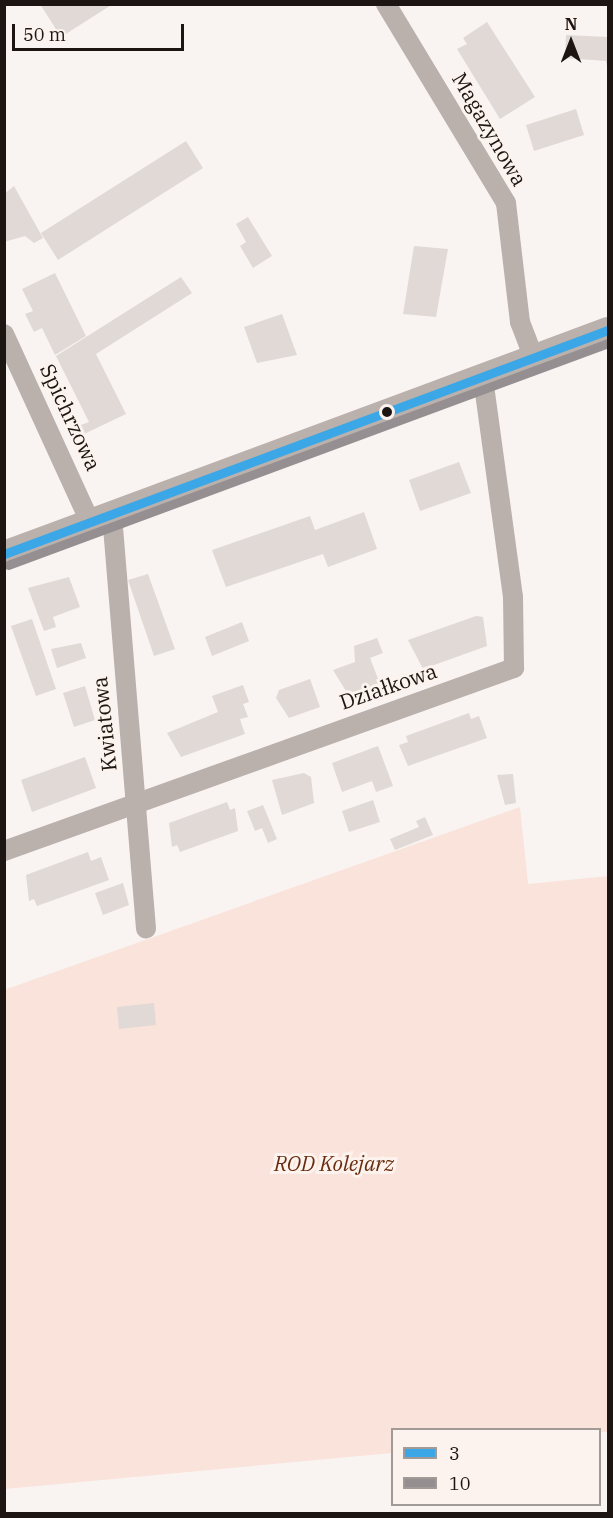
<!DOCTYPE html>
<meta charset="utf-8">
<style>
body{margin:0}
#map{position:relative;width:613px;height:1518px;overflow:hidden;background:#f9f4f2;font-family:"IBM Plex Serif",serif}
div>[style]{position:absolute}
[style*='--x']{left:calc(var(--x)*1px);top:calc(var(--y)*1px);width:calc(var(--w)*1px);rotate:calc(var(--a)*1deg)}
.green>*{inset:0;background:#fae3da}
.building>*{inset:0;background:#e0d9d6}
.minor>*{height:20px;margin:-10px;padding:0 10px;transform-origin:10px;border-radius:10px;background:#bab1ad}
.tertiary>*{height:26px;margin:-13px;padding:0 13px;transform-origin:13px;border-radius:13px;background:#bab1ad}
.bus-1>*{height:9px;margin:-4.5px;padding:0 4.5px;transform-origin:4.5px;border-radius:4.5px;background:#3ba7e7}
.bus-2>*{height:9px;margin:-4.5px;padding:0 4.5px;transform-origin:4.5px;border-radius:4.5px;background:#958f91}
.dots>*{width:16px;height:16px;translate:-50% -50%;box-sizing:border-box;border:3px solid #fcf3ef;border-radius:50%}
span{translate:-50% -50%;white-space:nowrap;text-align:center;line-height:1.15;-webkit-text-stroke:6px #fcf3ef;paint-order:stroke}
.street-label{font-size:21px;color:#1c1511}
.park-label{font-size:21px;color:#6a2c0f;font-style:italic}
.frame{position:absolute;inset:0;border:6px solid #1c1511;pointer-events:none}
.legend{position:absolute;left:391px;top:1428px;width:210px;height:78px;box-sizing:border-box;background:#fcf3ef;border:2px solid #a29a96;margin:0;padding:8px 10px;list-style:none;font-size:18px;color:#1c1511}
.legend li{display:flex;align-items:center;gap:12px;height:30px}
.legend b{width:30px;border:2px solid #a29a96}
.north{position:absolute;left:541px;top:12px;width:60px;height:60px;-webkit-text-stroke:4px #fcf3ef;paint-order:stroke;rotate:0deg;font-size:16px;font-weight:700;line-height:24px;text-align:center;color:#1c1511}
.north::after{content:'';display:block;margin:auto;width:21px;height:27px;background:#1c1511;clip-path:polygon(50% 0,100% 100%,50% 72%,0 100%)}
.scale{position:absolute;left:12px;top:24px;width:172px;height:27px;box-sizing:border-box;border:3px solid #1c1511;border-top:0;padding-left:8px;font-size:18px;line-height:21px;white-space:nowrap;color:#1c1511;-webkit-text-stroke:4px #fcf3ef;paint-order:stroke}
</style>
<div id="map">
<div class="green">
<div style="clip-path:polygon(520px 807px,528px 884px,608px 876px,608px 1432px,392px 1430px,392px 1453px,5px 1489px,4px 990px)"></div>
</div>
<div class="building">
<div style="clip-path:polygon(40px 4px,113px 4px,61px 37px)"></div>
<div style="clip-path:polygon(487px 22px,535px 97px,500px 119px,457px 49px,467px 44px,463px 38px)"></div>
<div style="clip-path:polygon(566px 35px,608px 37px,608px 72px,606px 61px,565px 58px)"></div>
<div style="clip-path:polygon(576px 109px,584px 135px,534px 151px,526px 125px)"></div>
<div style="clip-path:polygon(186px 141px,203px 168px,58px 260px,41px 233px)"></div>
<div style="clip-path:polygon(14px 186px,43px 238px,34px 243px,25px 236px,4px 242px,4px 194px)"></div>
<div style="clip-path:polygon(248px 217px,272px 256px,253px 268px,240px 246px,246px 242px,236px 224px)"></div>
<div style="clip-path:polygon(414px 246px,448px 249px,436px 317px,403px 314px)"></div>
<div style="clip-path:polygon(55px 273px,86px 336px,55px 355px,42px 328px,34px 332px,25px 314px,33px 311px,22px 289px)"></div>
<div style="clip-path:polygon(181px 277px,192px 293px,96px 354px,126px 414px,82px 435px,78px 426px,89px 422px,56px 356px)"></div>
<div style="clip-path:polygon(282px 314px,297px 355px,257px 363px,244px 327px)"></div>
<div style="clip-path:polygon(459px 462px,471px 493px,420px 511px,409px 480px)"></div>
<div style="clip-path:polygon(364px 512px,377px 549px,328px 567px,323px 554px,226px 587px,212px 550px,310px 516px,315px 530px)"></div>
<div style="clip-path:polygon(148px 574px,175px 649px,154px 656px,128px 580px)"></div>
<div style="clip-path:polygon(69px 577px,80px 607px,53px 617px,56px 627px,44px 631px,28px 588px)"></div>
<div style="clip-path:polygon(476px 616px,483px 617px,487px 646px,423px 669px,408px 640px)"></div>
<div style="clip-path:polygon(32px 619px,56px 689px,36px 696px,11px 626px)"></div>
<div style="clip-path:polygon(242px 622px,249px 641px,212px 656px,205px 637px)"></div>
<div style="clip-path:polygon(377px 638px,383px 653px,370px 658px,380px 684px,349px 696px,333px 670px,355px 662px,354px 646px)"></div>
<div style="clip-path:polygon(81px 643px,86px 658px,57px 668px,51px 649px)"></div>
<div style="clip-path:polygon(310px 679px,320px 707px,289px 718px,276px 698px,279px 690px)"></div>
<div style="clip-path:polygon(243px 685px,249px 702px,243px 704px,248px 717px,240px 719px,245px 734px,181px 757px,167px 733px,218px 712px,212px 696px)"></div>
<div style="clip-path:polygon(85px 686px,95px 720px,74px 727px,63px 693px)"></div>
<div style="clip-path:polygon(469px 713px,471px 719px,479px 716px,487px 738px,408px 766px,399px 745px,408px 742px,406px 736px)"></div>
<div style="clip-path:polygon(378px 746px,393px 786px,376px 792px,372px 781px,342px 792px,332px 763px)"></div>
<div style="clip-path:polygon(85px 757px,96px 788px,32px 812px,21px 780px)"></div>
<div style="clip-path:polygon(304px 773px,311px 777px,314px 803px,282px 815px,272px 780px)"></div>
<div style="clip-path:polygon(513px 774px,516px 803px,505px 805px,497px 775px)"></div>
<div style="clip-path:polygon(373px 800px,380px 822px,349px 832px,342px 811px)"></div>
<div style="clip-path:polygon(227px 802px,230px 810px,235px 808px,238px 831px,180px 852px,177px 845px,172px 847px,169px 823px)"></div>
<div style="clip-path:polygon(263px 805px,277px 839px,268px 843px,262px 828px,255px 831px,247px 811px)"></div>
<div style="clip-path:polygon(425px 817px,433px 835px,395px 850px,390px 839px,419px 827px,416px 821px)"></div>
<div style="clip-path:polygon(88px 852px,91px 861px,101px 857px,109px 880px,37px 906px,34px 899px,29px 901px,26px 875px)"></div>
<div style="clip-path:polygon(123px 883px,129px 905px,103px 915px,95px 893px)"></div>
<div style="clip-path:polygon(154px 1003px,156px 1025px,119px 1029px,117px 1007px)"></div>
</div>
<div class="minor">
<div style="--x:386;--y:4;--w:232;--a:58.9"></div>
<div style="--x:506;--y:203;--w:120;--a:83.3"></div>
<div style="--x:520;--y:322;--w:40;--a:69"></div>
<div style="--x:4;--y:334;--w:207;--a:65.4"></div>
<div style="--x:112;--y:515;--w:415;--a:85.3"></div>
<div style="--x:4;--y:851;--w:542;--a:-19.74"></div>
<div style="--x:514;--y:668;--w:71;--a:-90.8"></div>
<div style="--x:513;--y:597;--w:221;--a:-97.8"></div>
</div>
<div class="tertiary">
<div style="--x:4;--y:554;--w:644;--a:-20.35"></div>
</div>
<div class="bus-1">
<div style="--x:4;--y:554;--w:644;--a:-20.35"></div>
</div>
<div class="bus-2">
<div style="--x:8;--y:565;--w:640;--a:-20.3"></div>
</div>
<div class="dots">
<div style="left:387px;top:412px;background:#1c1511"></div>
</div>
<div class="street-label">
<span style="left:490px;top:129px;rotate:60deg">Magazynowa</span>
<span style="left:71px;top:417px;rotate:65deg">Spichrzowa</span>
<span style="left:388px;top:686px;rotate:-19deg">Działkowa</span>
<span style="left:104px;top:724px;rotate:-96deg">Kwiatowa</span>
</div>
<div class="park-label">
<span style="left:334px;top:1163px">ROD Kolejarz</span>
</div>
<div class="frame"></div>
<ul class="legend">
<li><b style="height:8px;background:#3ba7e7"></b>3</li>
<li><b style="height:8px;background:#958f91"></b>10</li>
</ul>
<div class="north">N</div>
<div class="scale">50 m</div>
</div>
